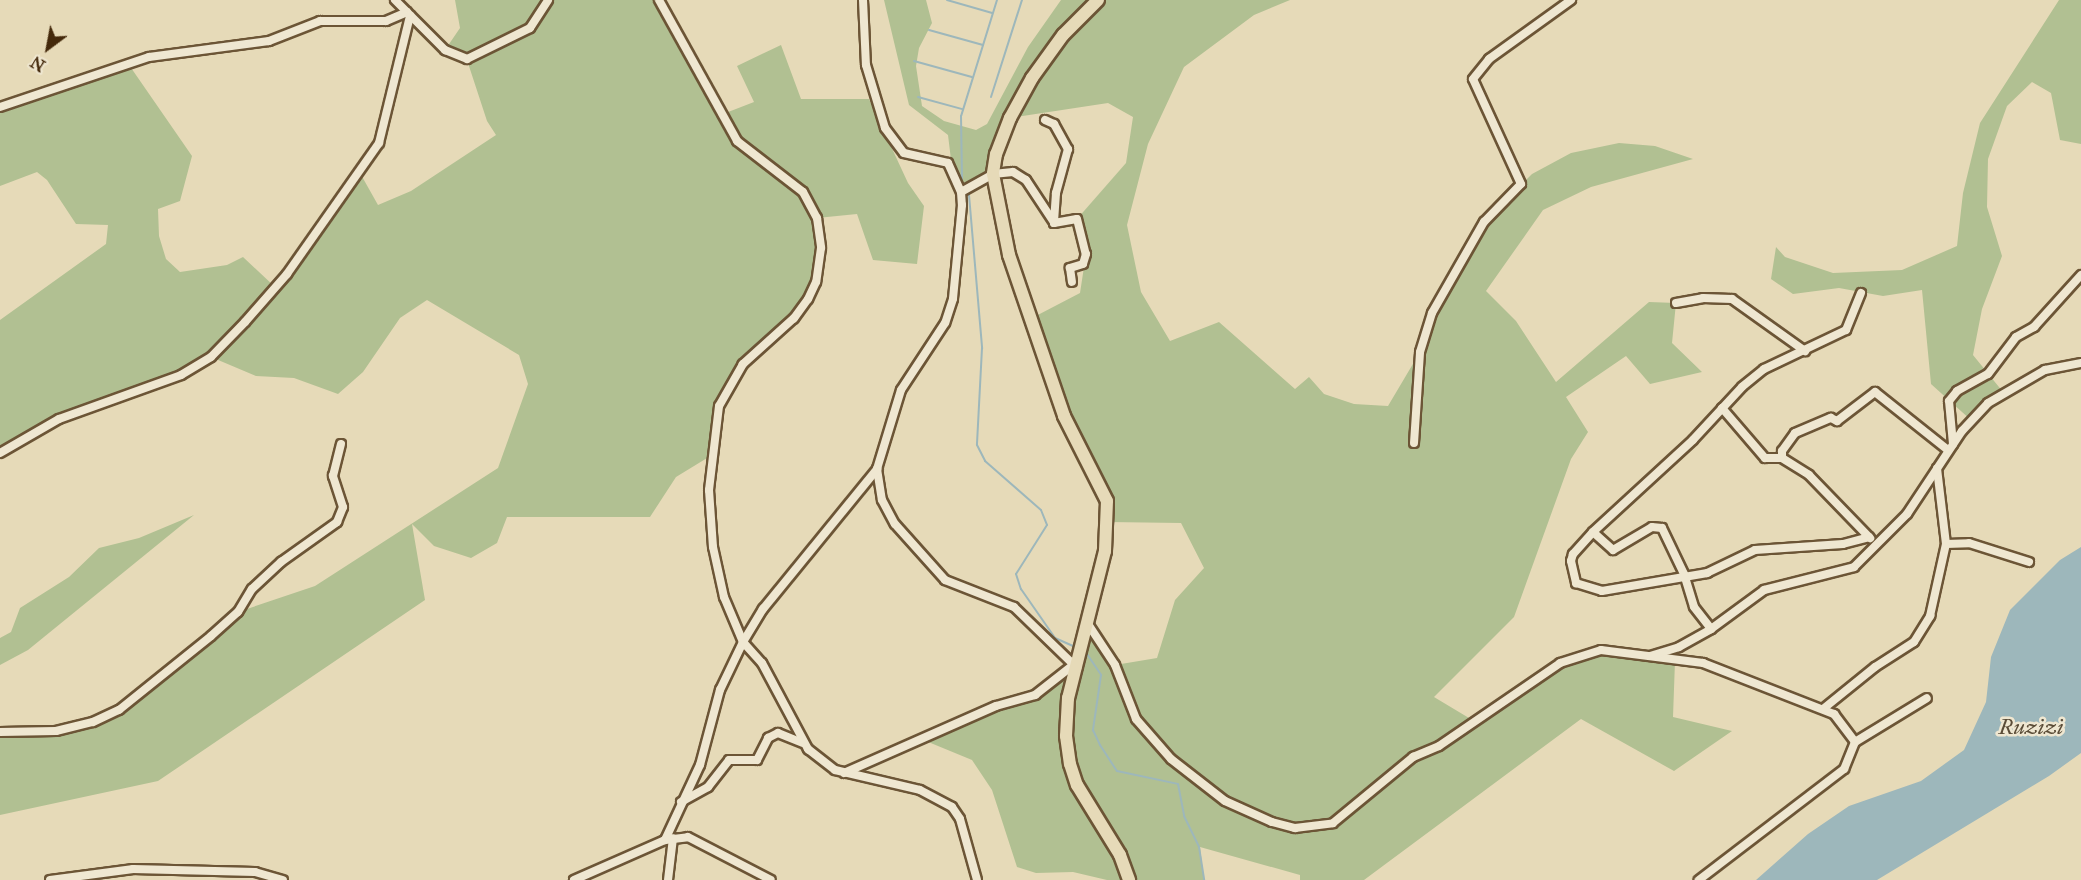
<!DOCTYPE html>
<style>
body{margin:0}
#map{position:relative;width:2081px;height:880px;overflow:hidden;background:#e6dab8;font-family:"IM FELL Great Primer",serif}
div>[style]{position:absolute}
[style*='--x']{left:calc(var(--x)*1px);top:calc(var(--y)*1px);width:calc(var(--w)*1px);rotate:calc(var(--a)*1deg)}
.green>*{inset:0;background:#b1c092}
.water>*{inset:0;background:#9db7bb}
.stream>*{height:2px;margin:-1px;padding:0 1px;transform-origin:1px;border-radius:1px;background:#9db7bb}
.roads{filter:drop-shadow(2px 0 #6c5536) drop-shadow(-2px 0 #6c5536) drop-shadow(0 2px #6c5536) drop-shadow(0 -2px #6c5536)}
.minor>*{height:8px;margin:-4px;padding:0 4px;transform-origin:4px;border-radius:4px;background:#efe7d1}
.trunk>*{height:12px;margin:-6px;padding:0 6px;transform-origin:6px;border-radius:6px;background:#e6dab8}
span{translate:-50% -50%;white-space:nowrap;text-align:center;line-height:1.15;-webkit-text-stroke:5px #efe7d1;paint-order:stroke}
.water-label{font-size:22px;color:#5a4c37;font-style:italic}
.north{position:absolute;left:18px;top:18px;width:60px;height:60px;-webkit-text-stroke:4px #efe7d1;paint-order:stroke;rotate:212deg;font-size:16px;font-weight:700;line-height:24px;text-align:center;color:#44290b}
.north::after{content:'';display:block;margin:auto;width:21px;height:27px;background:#44290b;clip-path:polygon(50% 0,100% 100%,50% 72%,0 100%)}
</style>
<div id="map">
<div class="green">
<div style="clip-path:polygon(455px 0,659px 0,723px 114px,754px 102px,737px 66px,781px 45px,801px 99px,869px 99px,908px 183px,924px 206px,917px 264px,873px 260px,857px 214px,817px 218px,821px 248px,816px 282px,808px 299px,743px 364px,719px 406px,712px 455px,676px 477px,650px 517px,507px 517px,497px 543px,471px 558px,434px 546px,412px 524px,425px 600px,158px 781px,0 815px,0 732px,56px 731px,119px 710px,238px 612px,315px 586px,498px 468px,528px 384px,519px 355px,427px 300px,400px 318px,363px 372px,338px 394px,294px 378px,256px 376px,211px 357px,181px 375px,59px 419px,0 453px,0 320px,106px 244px,108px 225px,76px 224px,47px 180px,37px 172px,0 186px,0 107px,127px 62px,192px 156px,180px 201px,158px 209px,159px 236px,166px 259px,180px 272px,227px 265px,243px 257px,275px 287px,360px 173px,378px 205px,411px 191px,496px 135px,487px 121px,467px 60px,445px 50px,460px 28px)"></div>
<div style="clip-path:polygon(884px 0,926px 0,932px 23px,919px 48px,916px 66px,922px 106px,944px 121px,976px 130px,987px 124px,1028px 47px,1061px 0,1290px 0,1254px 15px,1184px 67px,1148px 144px,1127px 225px,1141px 292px,1170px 341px,1219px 322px,1295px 389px,1309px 377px,1324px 394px,1354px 404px,1388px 406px,1420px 352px,1432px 313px,1484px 222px,1532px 174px,1571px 153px,1619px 143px,1655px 146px,1693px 159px,1591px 187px,1543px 210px,1486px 291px,1516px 321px,1556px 382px,1649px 302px,1676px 303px,1672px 343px,1702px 372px,1650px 384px,1626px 356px,1566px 397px,1588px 432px,1571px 459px,1514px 617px,1434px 697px,1474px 721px,1544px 673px,1601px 650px,1675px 661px,1673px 717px,1732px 731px,1674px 771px,1581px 719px,1364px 880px,1300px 880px,1300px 875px,1200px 847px,1204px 880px,1107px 880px,1073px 872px,1036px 873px,1017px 867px,992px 790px,972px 760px,921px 739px,996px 706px,1028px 698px,1072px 666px,1088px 624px,1115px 665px,1157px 658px,1175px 600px,1204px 568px,1181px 523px,1108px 522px,1107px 501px,1069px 426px,1032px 318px,1080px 293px,1086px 254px,1077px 219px,1126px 163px,1133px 117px,1108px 103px,1010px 118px,993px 174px,961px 192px,952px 168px,948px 135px,909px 105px)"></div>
<div style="clip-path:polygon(2059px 0,2081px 0,2081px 144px,2060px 140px,2051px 93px,2032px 82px,2007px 106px,1988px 159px,1987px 207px,2002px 256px,1982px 309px,1973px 355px,2003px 392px,1972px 421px,1931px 384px,1922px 290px,1883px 296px,1839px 288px,1793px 294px,1771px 279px,1776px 247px,1785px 257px,1833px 273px,1902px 270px,1957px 246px,1963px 193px,1980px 123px)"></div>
<div style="clip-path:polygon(194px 515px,28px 650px,0 665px,0 638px,11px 632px,20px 608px,69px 577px,99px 548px,139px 538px)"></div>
</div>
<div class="water">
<div style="clip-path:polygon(2081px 547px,2081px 753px,2049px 776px,1877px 880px,1756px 880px,1808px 834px,1849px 806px,1921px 781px,1964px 750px,1986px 702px,1991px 657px,2010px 610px,2060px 560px)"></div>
</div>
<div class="stream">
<div style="--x:947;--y:0;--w:47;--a:16.1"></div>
<div style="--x:997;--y:0;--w:121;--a:107.2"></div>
<div style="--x:961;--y:116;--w:67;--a:89.1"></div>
<div style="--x:962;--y:183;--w:14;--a:60"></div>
<div style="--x:969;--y:195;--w:154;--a:85.1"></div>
<div style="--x:982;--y:348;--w:97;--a:93"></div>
<div style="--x:977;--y:445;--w:18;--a:63"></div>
<div style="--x:985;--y:461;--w:74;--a:41.2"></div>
<div style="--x:1041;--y:510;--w:16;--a:68"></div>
<div style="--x:1047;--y:525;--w:58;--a:122.3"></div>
<div style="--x:1016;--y:574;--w:16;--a:72"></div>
<div style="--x:1021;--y:589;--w:60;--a:55.2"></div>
<div style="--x:1055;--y:638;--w:24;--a:24"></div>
<div style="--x:929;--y:30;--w:56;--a:15.5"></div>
<div style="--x:914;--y:61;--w:60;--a:15.4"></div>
<div style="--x:918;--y:97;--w:46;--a:15.3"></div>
<div style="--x:991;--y:97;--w:102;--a:-72.3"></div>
<div style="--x:1085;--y:651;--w:29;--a:56"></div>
<div style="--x:1101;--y:675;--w:56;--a:98.3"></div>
<div style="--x:1093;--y:730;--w:17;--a:65"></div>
<div style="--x:1100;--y:745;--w:31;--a:57"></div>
<div style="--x:1117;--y:771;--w:62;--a:12"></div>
<div style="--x:1178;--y:784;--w:33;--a:79"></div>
<div style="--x:1184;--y:816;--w:34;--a:64"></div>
<div style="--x:1199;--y:847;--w:33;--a:81"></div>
</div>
<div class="roads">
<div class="minor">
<div style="--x:395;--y:0;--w:71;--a:45"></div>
<div style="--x:445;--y:50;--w:24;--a:22"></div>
<div style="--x:467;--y:59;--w:70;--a:-26.2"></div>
<div style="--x:530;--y:28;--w:33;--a:-57"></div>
<div style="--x:659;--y:0;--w:161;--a:61"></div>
<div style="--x:737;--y:141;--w:83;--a:37.7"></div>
<div style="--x:803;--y:192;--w:30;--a:62"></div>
<div style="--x:817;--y:218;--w:30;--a:82"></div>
<div style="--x:821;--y:248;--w:34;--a:98"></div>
<div style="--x:816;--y:282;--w:19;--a:115"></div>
<div style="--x:808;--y:299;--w:24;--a:126"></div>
<div style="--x:794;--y:318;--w:69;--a:138"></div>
<div style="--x:743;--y:364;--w:48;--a:119.7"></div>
<div style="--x:719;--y:406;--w:85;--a:96.8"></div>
<div style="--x:709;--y:490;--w:57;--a:86"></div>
<div style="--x:713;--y:547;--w:51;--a:77.6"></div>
<div style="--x:724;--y:597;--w:49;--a:67.1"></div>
<div style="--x:743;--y:642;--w:28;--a:48"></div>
<div style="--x:762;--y:663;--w:98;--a:61.9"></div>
<div style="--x:808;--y:749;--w:34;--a:38"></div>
<div style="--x:835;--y:770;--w:87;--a:13.2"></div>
<div style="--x:920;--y:790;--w:36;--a:28"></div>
<div style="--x:952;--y:807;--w:14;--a:56"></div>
<div style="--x:960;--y:819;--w:63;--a:74.4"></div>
<div style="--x:863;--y:0;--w:65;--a:87.4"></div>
<div style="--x:866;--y:65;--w:66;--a:73.2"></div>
<div style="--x:885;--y:128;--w:31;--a:53"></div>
<div style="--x:904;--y:153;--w:45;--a:12.8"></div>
<div style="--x:948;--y:163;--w:32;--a:66"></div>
<div style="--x:961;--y:192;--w:13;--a:86"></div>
<div style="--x:962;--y:205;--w:94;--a:95.5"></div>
<div style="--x:953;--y:299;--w:25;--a:108"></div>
<div style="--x:945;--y:323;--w:80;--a:123.3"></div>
<div style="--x:901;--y:390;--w:83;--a:106.9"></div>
<div style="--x:877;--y:469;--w:31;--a:81"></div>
<div style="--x:882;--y:500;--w:27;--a:62"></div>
<div style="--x:895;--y:524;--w:75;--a:48.2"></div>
<div style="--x:945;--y:580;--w:74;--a:21.4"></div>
<div style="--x:1014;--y:607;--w:88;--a:44.1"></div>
<div style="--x:0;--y:107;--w:157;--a:-18.6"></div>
<div style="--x:149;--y:57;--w:121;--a:-7.6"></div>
<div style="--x:269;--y:41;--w:55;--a:-21.4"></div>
<div style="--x:320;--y:21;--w:66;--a:0"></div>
<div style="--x:386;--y:21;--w:23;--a:-23"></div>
<div style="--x:1045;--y:120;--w:10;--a:24"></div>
<div style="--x:1054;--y:124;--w:29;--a:61"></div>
<div style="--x:1068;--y:149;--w:46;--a:105.3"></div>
<div style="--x:1056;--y:193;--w:30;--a:94"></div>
<div style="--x:1054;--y:223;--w:23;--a:-10"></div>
<div style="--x:1077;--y:219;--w:36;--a:76"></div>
<div style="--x:1086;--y:254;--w:10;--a:107"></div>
<div style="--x:1083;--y:264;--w:14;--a:163"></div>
<div style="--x:1070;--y:268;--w:14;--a:82"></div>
<div style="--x:961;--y:192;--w:37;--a:-29"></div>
<div style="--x:993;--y:174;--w:20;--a:-6"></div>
<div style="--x:1013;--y:172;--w:15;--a:32"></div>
<div style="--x:1026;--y:180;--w:49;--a:56.6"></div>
<div style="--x:1861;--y:293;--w:40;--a:112"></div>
<div style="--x:1846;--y:330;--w:91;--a:154.6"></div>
<div style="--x:1764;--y:369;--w:28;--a:141"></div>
<div style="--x:1742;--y:387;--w:72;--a:132.8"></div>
<div style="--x:1693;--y:440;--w:136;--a:137.4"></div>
<div style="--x:1593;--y:532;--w:30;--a:132"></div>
<div style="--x:1573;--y:554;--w:7;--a:106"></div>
<div style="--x:1571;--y:561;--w:23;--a:77"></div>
<div style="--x:1576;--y:583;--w:27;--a:17"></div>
<div style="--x:1602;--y:591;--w:107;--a:-9.7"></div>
<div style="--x:1707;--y:573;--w:53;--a:-25.6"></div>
<div style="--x:1755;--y:550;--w:88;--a:-3.9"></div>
<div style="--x:1843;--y:544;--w:27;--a:-15"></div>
<div style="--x:1676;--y:303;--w:27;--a:-10"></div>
<div style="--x:1703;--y:298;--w:29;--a:2"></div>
<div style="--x:1732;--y:299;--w:90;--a:35.5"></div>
<div style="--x:1722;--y:408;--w:66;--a:49.3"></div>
<div style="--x:1765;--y:458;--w:17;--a:0"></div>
<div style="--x:1782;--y:458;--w:32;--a:32"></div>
<div style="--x:1809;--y:475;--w:88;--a:45.9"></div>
<div style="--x:1414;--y:443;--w:91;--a:-86.2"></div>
<div style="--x:1420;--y:352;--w:41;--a:-72.9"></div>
<div style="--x:1432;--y:313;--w:105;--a:-60.3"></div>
<div style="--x:1484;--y:222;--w:53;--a:-45.8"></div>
<div style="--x:1521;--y:184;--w:115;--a:-114.6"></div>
<div style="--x:1473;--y:79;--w:26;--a:-51"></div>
<div style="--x:1489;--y:59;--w:101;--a:-35.7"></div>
<div style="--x:1953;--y:444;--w:43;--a:-95.3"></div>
<div style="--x:1949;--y:401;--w:13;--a:-51"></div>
<div style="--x:1957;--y:391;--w:35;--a:-29"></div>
<div style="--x:1988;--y:374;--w:46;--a:-52.9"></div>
<div style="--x:2016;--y:337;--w:21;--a:-29"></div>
<div style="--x:2034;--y:327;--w:70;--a:-47.9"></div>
<div style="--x:0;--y:453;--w:68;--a:-30"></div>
<div style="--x:59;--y:419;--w:130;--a:-19.8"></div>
<div style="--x:181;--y:375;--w:35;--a:-31"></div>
<div style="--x:211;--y:357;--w:49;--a:-45.8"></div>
<div style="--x:245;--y:322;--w:64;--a:-48.8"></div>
<div style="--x:287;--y:274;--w:160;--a:-54.9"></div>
<div style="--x:379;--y:143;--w:131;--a:-76.3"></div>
<div style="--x:1782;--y:458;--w:7;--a:-90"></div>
<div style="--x:1782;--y:451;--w:22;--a:-54"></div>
<div style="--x:1795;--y:433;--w:39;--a:-23"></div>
<div style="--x:1831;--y:418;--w:7;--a:27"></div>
<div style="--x:1837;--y:421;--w:48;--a:-37.3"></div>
<div style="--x:1875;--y:392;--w:93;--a:38.5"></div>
<div style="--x:1593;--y:532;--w:27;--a:42"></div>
<div style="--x:1613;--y:550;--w:45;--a:-30.5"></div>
<div style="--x:1652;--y:527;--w:10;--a:6"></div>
<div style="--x:1662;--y:528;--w:51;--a:64.4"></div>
<div style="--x:1684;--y:574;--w:34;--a:73"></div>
<div style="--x:1694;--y:607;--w:28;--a:52"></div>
<div style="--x:1946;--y:544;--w:23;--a:-2"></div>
<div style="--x:1969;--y:543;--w:63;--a:17.6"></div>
<div style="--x:1088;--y:624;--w:49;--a:56.6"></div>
<div style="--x:1115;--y:665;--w:58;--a:68.7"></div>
<div style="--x:1136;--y:719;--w:53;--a:48.8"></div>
<div style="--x:1171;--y:759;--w:68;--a:37.9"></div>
<div style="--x:1225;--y:801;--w:51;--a:24.1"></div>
<div style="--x:1272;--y:822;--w:24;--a:15"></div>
<div style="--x:1295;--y:828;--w:38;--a:-7"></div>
<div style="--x:1333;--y:823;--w:104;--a:-39.5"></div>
<div style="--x:1413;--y:757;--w:28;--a:-23"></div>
<div style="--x:1439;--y:746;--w:147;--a:-34.4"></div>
<div style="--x:1560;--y:663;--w:43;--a:-17.6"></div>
<div style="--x:1601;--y:650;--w:103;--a:7.3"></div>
<div style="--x:1703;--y:663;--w:141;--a:21.3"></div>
<div style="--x:1834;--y:714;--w:35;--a:53"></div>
<div style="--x:1855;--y:742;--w:29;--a:112"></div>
<div style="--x:1844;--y:769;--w:183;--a:142.6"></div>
<div style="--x:1650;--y:656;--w:30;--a:-17"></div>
<div style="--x:1679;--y:647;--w:37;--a:-29"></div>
<div style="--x:1711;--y:629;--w:66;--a:-36.3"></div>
<div style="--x:1764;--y:590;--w:93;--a:-14.3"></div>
<div style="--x:1854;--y:567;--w:75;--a:-45"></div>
<div style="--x:1907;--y:514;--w:100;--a:-56.5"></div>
<div style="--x:1962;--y:431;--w:38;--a:-47"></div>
<div style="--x:1988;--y:403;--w:66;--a:-30.1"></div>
<div style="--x:2045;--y:370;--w:37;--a:-11"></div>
<div style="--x:1823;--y:709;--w:67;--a:-38.9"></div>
<div style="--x:1875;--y:667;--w:46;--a:-32.7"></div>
<div style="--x:1914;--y:642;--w:31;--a:-58"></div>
<div style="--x:1930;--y:616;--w:74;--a:-77.5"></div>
<div style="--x:1946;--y:544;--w:76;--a:-96.8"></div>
<div style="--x:0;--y:732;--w:56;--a:-1"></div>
<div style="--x:56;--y:731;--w:38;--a:-14"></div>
<div style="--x:93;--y:722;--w:29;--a:-25"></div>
<div style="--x:119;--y:710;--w:118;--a:-38.8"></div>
<div style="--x:211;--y:636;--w:36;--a:-42"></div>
<div style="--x:238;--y:612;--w:27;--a:-59"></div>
<div style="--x:252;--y:589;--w:40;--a:-43"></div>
<div style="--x:281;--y:562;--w:69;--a:-35.5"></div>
<div style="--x:337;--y:522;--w:16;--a:-68"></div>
<div style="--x:343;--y:507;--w:33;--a:-108"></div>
<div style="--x:333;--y:476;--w:33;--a:-76"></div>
<div style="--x:1855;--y:742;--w:84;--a:-31.4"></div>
<div style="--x:844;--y:773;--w:166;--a:-23.8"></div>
<div style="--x:996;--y:706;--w:41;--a:-15.8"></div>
<div style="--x:1035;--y:695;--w:47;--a:-38.1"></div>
<div style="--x:681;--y:802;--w:31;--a:-29"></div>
<div style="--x:708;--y:787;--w:34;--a:-52"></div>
<div style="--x:729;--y:760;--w:28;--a:0"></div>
<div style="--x:757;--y:760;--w:25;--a:-63"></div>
<div style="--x:768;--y:738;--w:11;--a:-27"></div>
<div style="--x:778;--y:733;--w:27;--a:22"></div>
<div style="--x:665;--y:840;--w:83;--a:-65"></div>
<div style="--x:700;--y:765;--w:78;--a:-75.1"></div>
<div style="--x:720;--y:690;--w:53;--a:-64.4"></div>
<div style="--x:743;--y:642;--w:39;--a:-59"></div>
<div style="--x:763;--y:609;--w:181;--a:-50.8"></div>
<div style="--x:50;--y:880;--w:84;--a:-7.5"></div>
<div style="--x:133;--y:869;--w:122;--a:1.4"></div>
<div style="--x:255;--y:872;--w:29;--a:16"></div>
<div style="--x:574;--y:880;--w:99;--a:-23.7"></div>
<div style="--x:665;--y:840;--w:23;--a:-7"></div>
<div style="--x:688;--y:837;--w:93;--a:27.4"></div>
<div style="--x:668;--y:880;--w:42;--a:-83.2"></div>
</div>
<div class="trunk">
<div style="--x:1098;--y:0;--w:49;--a:135"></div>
<div style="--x:1063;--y:35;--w:53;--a:125.8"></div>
<div style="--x:1032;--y:78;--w:46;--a:118.8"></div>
<div style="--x:1010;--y:118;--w:39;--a:111"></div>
<div style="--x:996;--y:154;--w:20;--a:99"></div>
<div style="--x:993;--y:174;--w:83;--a:78.8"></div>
<div style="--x:1009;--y:255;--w:170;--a:71.1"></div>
<div style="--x:1064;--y:416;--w:95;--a:63.2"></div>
<div style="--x:1107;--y:501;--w:50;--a:92.3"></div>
<div style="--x:1105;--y:551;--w:152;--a:104.1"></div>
<div style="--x:1068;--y:698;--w:38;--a:93"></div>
<div style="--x:1066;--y:736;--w:28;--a:82"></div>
<div style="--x:1070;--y:764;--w:22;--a:72"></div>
<div style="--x:1077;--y:785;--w:82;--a:58.4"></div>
<div style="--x:1120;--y:855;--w:27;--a:70"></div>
</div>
</div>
<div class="water-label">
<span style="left:2031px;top:727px">Ruzizi</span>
</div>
<div class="north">N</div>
</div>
